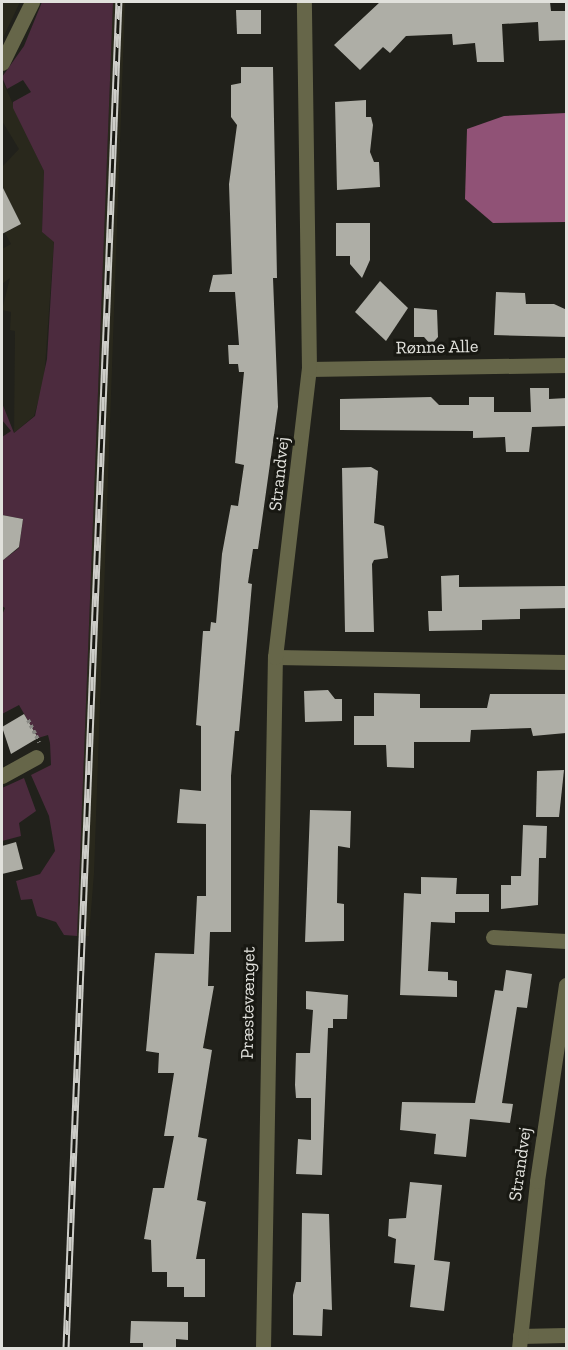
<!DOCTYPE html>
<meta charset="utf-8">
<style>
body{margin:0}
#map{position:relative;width:568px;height:1350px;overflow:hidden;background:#21211b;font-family:"Zilla Slab",serif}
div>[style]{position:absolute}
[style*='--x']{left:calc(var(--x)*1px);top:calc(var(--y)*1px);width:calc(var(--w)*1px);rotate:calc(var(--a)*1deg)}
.built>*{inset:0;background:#29281c}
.green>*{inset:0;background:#4c2b3e}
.water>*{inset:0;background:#905276}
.building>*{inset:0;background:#aeaea6}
.path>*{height:4px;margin-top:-2px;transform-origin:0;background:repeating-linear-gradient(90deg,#898984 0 3px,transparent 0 6px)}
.minor>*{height:15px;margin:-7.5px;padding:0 7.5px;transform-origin:7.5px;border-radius:7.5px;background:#666649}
.rail>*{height:7px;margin-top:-3.5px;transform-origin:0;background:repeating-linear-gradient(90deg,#181812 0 14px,#cdcdc8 0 28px);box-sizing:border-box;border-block:2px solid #cdcdc8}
span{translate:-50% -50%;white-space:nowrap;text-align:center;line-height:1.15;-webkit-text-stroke:6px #181812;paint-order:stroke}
.street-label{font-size:18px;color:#e1e1dc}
.frame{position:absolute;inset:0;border:3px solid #e1e1dc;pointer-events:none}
</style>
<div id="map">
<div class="built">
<div style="clip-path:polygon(2px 2px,20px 2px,2px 40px)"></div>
<div style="clip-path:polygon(113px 2px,125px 2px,94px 873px,89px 936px,77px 936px)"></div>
<div style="clip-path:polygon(2px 80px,44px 171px,42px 232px,54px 241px,44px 380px,34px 416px,14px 433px,15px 331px,10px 330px,11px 312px,2px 310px,10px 278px,2px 284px,2px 249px,11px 244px,5px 233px,21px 224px,2px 186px,2px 167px,19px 149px,2px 121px)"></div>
</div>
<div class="green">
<div style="clip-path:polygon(42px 2px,113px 2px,77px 936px,64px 935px,56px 922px,37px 916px,32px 899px,21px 900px,16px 881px,40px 874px,55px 851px,49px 816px,31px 775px,51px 765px,50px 743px,48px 735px,38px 738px,19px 705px,2px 714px,2px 615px,5px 608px,2px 606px,2px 561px,19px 548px,23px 519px,2px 515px,2px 437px,11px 431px,2px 420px,2px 403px,14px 433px,35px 416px,47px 359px,54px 242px,42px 232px,44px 171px,13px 108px,13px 102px,31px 92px,23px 80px,7px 89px,2px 77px,24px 46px)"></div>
<div style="clip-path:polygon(24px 778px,36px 811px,19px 823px,21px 836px,2px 841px,2px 788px)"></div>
</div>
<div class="water">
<div style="clip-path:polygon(566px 113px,566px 222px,493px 223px,465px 199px,467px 129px,504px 116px)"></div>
</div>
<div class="building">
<div style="clip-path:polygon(380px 2px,550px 2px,551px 11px,567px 11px,567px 40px,539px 41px,538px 22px,502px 24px,504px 62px,477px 62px,475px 43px,453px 45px,452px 34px,406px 36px,390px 53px,383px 47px,360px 70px,334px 45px)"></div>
<div style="clip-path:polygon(236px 10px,261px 10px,261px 34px,237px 34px)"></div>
<div style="clip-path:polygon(241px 67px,273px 67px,277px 278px,273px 278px,278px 407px,258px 549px,253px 549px,248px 583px,252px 584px,239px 731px,235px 731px,231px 776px,231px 932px,210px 932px,208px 986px,214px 986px,203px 1048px,212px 1050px,198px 1137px,207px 1139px,197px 1200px,206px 1202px,196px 1259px,205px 1259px,205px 1297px,184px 1297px,184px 1287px,167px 1287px,167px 1272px,152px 1272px,151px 1240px,144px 1239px,153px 1188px,164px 1188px,174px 1136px,164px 1136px,174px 1073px,158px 1073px,159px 1053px,146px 1051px,155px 953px,194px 954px,197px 896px,206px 896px,206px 824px,177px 823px,180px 789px,201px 791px,201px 726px,196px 725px,203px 631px,210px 631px,211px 622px,216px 623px,222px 554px,231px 505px,238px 506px,244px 465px,235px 463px,244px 372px,239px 372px,238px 364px,229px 364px,228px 345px,239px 345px,235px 292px,209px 292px,213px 275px,232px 274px,229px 184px,237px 125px,231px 117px,231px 85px,241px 83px)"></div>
<div style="clip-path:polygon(366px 100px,366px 117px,371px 117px,373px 125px,370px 152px,374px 162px,379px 162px,380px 187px,337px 190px,335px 102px)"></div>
<div style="clip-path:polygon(2px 186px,21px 224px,2px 234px)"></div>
<div style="clip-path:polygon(336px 223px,370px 223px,370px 260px,362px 278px,350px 264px,350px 256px,336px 256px)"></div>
<div style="clip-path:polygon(380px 281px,408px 308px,386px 341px,355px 312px)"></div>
<div style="clip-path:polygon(496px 292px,525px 293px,526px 304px,554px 304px,567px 310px,567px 337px,494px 335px)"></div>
<div style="clip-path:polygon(414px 308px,437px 310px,438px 337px,431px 345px,424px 337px,414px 337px)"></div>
<div style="clip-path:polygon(530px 388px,549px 388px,549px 399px,567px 398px,567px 426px,532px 427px,529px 452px,506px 452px,505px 437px,473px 438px,473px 431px,340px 430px,340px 399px,431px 397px,439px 405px,469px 405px,469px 397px,494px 397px,494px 412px,531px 412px)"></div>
<div style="clip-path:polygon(371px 467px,378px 471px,374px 523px,384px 526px,388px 558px,374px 560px,372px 564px,374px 632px,345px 632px,342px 468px)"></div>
<div style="clip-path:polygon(2px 515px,23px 519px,19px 547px,2px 561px)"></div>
<div style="clip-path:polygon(459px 575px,459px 587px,567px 586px,567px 608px,520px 609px,520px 619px,482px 620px,482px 630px,429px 631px,428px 611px,442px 611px,441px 576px)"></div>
<div style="clip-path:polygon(328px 690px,335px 699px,342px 699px,342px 721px,305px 722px,304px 691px)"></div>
<div style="clip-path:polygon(374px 693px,420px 694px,420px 708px,487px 708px,490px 694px,565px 694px,566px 733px,533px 736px,531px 728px,471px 730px,470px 742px,414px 742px,414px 768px,387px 767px,386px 745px,354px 745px,354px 716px,374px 716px)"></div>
<div style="clip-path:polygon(24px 714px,38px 738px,11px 754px,2px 727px)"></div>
<div style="clip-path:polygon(564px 770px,559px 817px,536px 817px,537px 771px)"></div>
<div style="clip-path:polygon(310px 810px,351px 811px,350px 848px,338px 846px,337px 903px,344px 904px,344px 941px,305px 942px)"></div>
<div style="clip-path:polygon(523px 825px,547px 826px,546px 858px,539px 858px,538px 905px,501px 909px,501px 885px,511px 885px,511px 876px,521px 876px)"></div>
<div style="clip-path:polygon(16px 842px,23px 869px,2px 874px,2px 846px)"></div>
<div style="clip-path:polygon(421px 877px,457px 878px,456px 894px,489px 894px,489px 912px,455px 912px,455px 923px,431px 922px,428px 971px,448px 972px,448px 980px,457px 981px,457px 997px,400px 995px,404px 893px,421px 894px)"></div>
<div style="clip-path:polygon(506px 970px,532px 974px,527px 1008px,517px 1007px,502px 1103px,513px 1104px,510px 1123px,470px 1119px,466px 1157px,434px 1154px,436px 1134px,400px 1130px,402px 1102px,475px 1103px,495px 990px,503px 991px)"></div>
<div style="clip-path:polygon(306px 991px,348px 995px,347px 1019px,333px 1019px,333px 1028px,328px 1028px,322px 1175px,296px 1174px,298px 1139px,311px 1140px,311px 1098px,296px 1098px,295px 1085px,296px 1053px,310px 1053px,313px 1010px,306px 1009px)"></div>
<div style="clip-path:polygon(410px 1182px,442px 1185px,434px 1260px,450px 1262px,444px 1311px,410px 1307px,415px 1265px,394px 1263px,396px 1239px,388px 1236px,389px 1219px,406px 1218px)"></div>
<div style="clip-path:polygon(302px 1213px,329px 1214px,332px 1310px,323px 1309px,322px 1336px,293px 1335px,293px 1295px,296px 1282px,301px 1282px)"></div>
<div style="clip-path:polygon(131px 1321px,188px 1322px,188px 1340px,176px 1339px,176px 1348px,143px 1348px,143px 1343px,130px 1343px)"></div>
</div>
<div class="path">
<div style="--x:28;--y:720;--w:25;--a:63"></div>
</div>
<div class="minor">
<div style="--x:2;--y:63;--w:68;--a:-63.8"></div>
<div style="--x:309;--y:369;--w:257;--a:-0.9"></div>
<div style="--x:275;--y:657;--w:291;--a:1"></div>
<div style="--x:2;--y:776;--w:39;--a:-29"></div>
<div style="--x:493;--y:937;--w:73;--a:3.1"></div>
<div style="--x:520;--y:1336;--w:46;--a:-1.2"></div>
<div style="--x:263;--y:1348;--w:691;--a:-89.01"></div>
<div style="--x:275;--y:657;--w:290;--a:-83.3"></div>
<div style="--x:309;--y:369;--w:367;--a:-90.8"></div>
<div style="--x:519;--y:1348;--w:168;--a:-83.8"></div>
<div style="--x:537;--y:1181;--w:198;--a:-81.6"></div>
</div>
<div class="rail">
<div style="--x:66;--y:1348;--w:1347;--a:-87.75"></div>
</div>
<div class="street-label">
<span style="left:437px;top:347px;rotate:-1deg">Rønne Alle</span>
<span style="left:279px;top:474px;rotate:-84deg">Strandvej</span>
<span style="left:248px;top:1003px;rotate:-89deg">Præstevænget</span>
<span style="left:520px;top:1164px;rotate:-82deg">Strandvej</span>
</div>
<div class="frame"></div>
</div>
